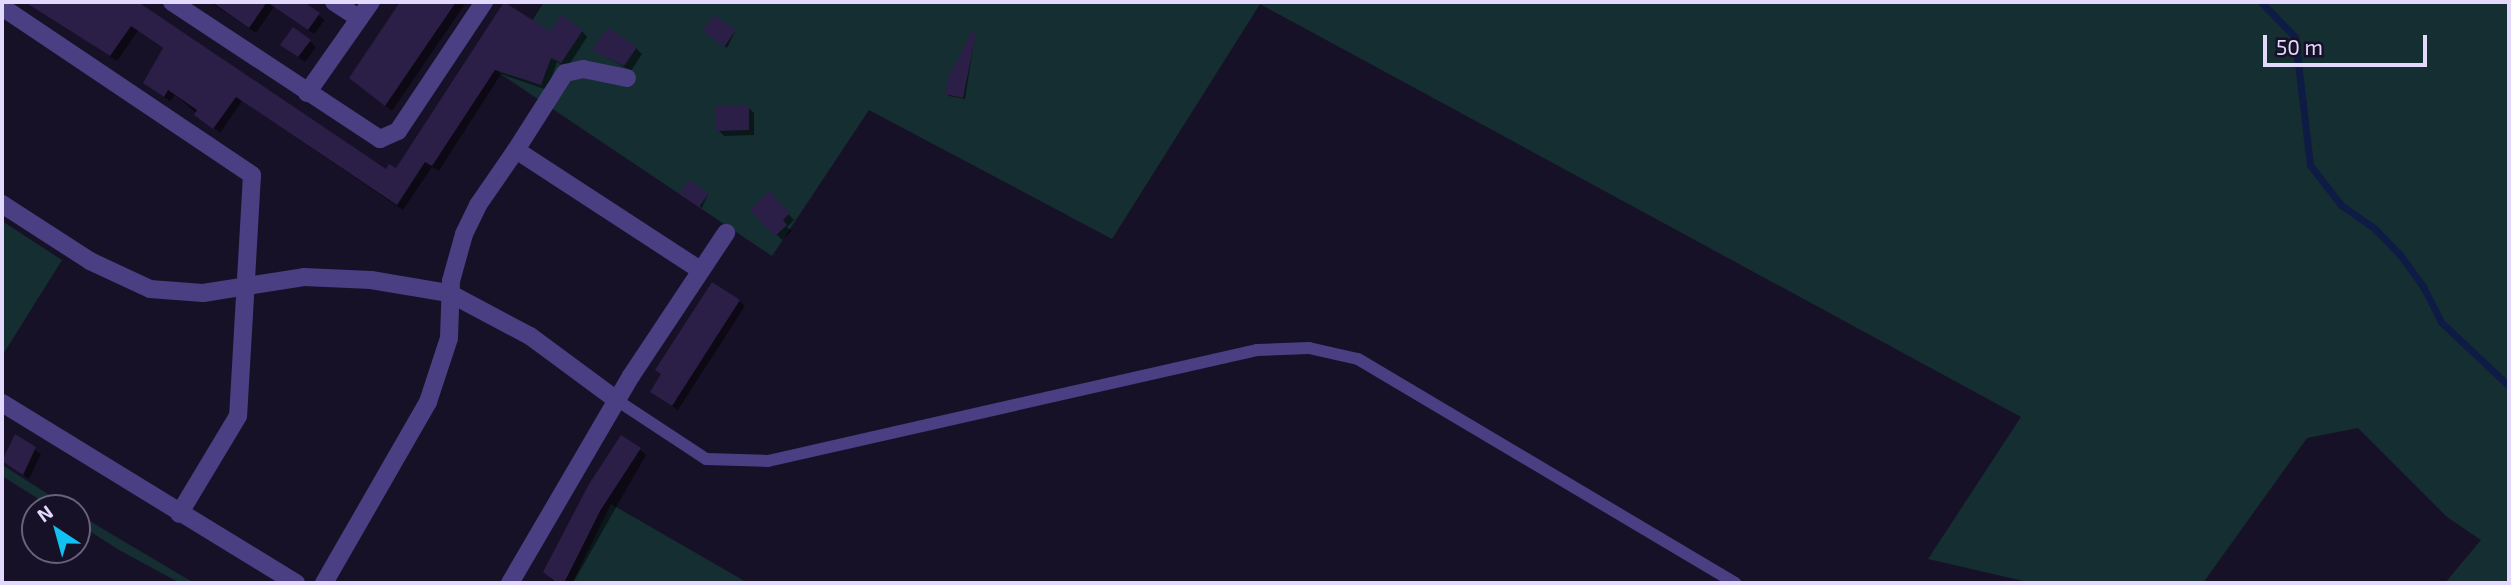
<!DOCTYPE html>
<style>
body{margin:0}
#map{position:relative;width:2511px;height:585px;overflow:hidden;background:#171127;font-family:"Exo 2",sans-serif}
div>[style]{position:absolute}
[style*='--x']{left:calc(var(--x)*1px);top:calc(var(--y)*1px);width:calc(var(--w)*1px);rotate:calc(var(--a)*1deg)}
.green>*{inset:0;background:#152e31}
.shadow>*{inset:0;background:#0007}
.stream>*{height:7px;margin:-3.5px;padding:0 3.5px;transform-origin:3.5px;border-radius:3.5px;background:#0e1b44}
.building>*{inset:0;background:#2b1e47}
.service>*{height:12px;margin:-6px;padding:0 6px;transform-origin:6px;border-radius:6px;background:#4a3f83}
.minor>*{height:18px;margin:-9px;padding:0 9px;transform-origin:9px;border-radius:9px;background:#4a3f83}
span{translate:-50% -50%;white-space:nowrap;text-align:center;line-height:1.15;-webkit-text-stroke:7px #171127;paint-order:stroke}
.frame{position:absolute;inset:0;border:4px solid #e2d9fd;pointer-events:none}
.north{position:absolute;left:21px;top:494px;width:70px;height:70px;box-sizing:border-box;background:#171127;border:2px solid #68617d;border-radius:50%;rotate:324deg;font-size:19px;font-weight:700;line-height:28px;text-align:center;color:#e2d9fd}
.north::after{content:'';display:block;margin:auto;width:24px;height:32px;background:#11c1f1;clip-path:polygon(50% 0,100% 100%,50% 72%,0 100%)}
.scale{position:absolute;left:2263px;top:35px;width:164px;height:32px;box-sizing:border-box;border:4px solid #e2d9fd;border-top:0;padding-left:9px;font-size:21px;line-height:24px;white-space:nowrap;color:#e2d9fd;-webkit-text-stroke:5px #171127;paint-order:stroke}
</style>
<div id="map">
<div class="green">
<div style="clip-path:polygon(544px 2px,2509px 2px,2509px 583px,2445px 583px,2481px 540px,2447px 517px,2358px 428px,2307px 438px,2203px 583px,2032px 583px,1928px 559px,2021px 417px,1260px 4px,1112px 239px,869px 110px,772px 256px,499px 73px)"></div>
<div style="clip-path:polygon(2px 221px,62px 260px,2px 356px)"></div>
<div style="clip-path:polygon(2px 465px,7px 468px,70px 508px,53px 508px,2px 476px)"></div>
<div style="clip-path:polygon(611px 504px,748px 583px,572px 583px)"></div>
<div style="clip-path:polygon(77px 513px,103px 529px,194px 583px,180px 583px,119px 550px,77px 523px)"></div>
</div>
<div class="shadow">
<div style="clip-path:polygon(27px 2px,134px 2px,386px 172px,397px 171px,505px 4px,551px 33px,582px 31px,587px 37px,567px 68px,557px 62px,547px 90px,501px 74px,439px 171px,432px 167px,403px 210px,242px 101px,220px 133px,175px 95px,170px 101px,152px 89px,146px 83px,164px 49px,138px 31px,117px 61px)"></div>
<div style="clip-path:polygon(210px 2px,300px 2px,325px 20px,314px 34px,274px 7px,256px 33px)"></div>
<div style="clip-path:polygon(402px 2px,465px 4px,392px 111px,351px 78px)"></div>
<div style="clip-path:polygon(735px 32px,727px 48px,707px 33px)"></div>
<div style="clip-path:polygon(975px 35px,965px 99px,949px 96px,947px 94px)"></div>
<div style="clip-path:polygon(310px 41px,316px 47px,305px 62px,282px 45px)"></div>
<div style="clip-path:polygon(636px 48px,642px 54px,631px 71px,595px 50px)"></div>
<div style="clip-path:polygon(748px 107px,754px 113px,754px 135px,724px 136px,718px 130px)"></div>
<div style="clip-path:polygon(708px 194px,702px 208px,684px 196px)"></div>
<div style="clip-path:polygon(769px 194px,794px 220px,787px 227px,792px 231px,782px 240px,752px 210px)"></div>
<div style="clip-path:polygon(739px 301px,745px 306px,678px 410px,658px 397px,652px 392px)"></div>
<div style="clip-path:polygon(16px 437px,41px 454px,29px 479px,2px 460px)"></div>
<div style="clip-path:polygon(640px 449px,646px 455px,573px 583px,554px 583px,545px 572px)"></div>
</div>
<div class="stream">
<div style="--x:2261;--y:2;--w:49;--a:45.8"></div>
<div style="--x:2295;--y:37;--w:129;--a:83.3"></div>
<div style="--x:2310;--y:165;--w:51;--a:52.2"></div>
<div style="--x:2341;--y:205;--w:40;--a:34.9"></div>
<div style="--x:2374;--y:228;--w:39;--a:46"></div>
<div style="--x:2401;--y:256;--w:37;--a:54"></div>
<div style="--x:2423;--y:286;--w:40;--a:63.4"></div>
<div style="--x:2441;--y:322;--w:93;--a:43.3"></div>
</div>
<div class="building">
<div style="clip-path:polygon(25px 2px,138px 2px,386px 169px,389px 164px,396px 168px,504px 2px,550px 31px,561px 15px,583px 30px,561px 63px,551px 58px,541px 85px,495px 70px,432px 166px,425px 162px,397px 205px,236px 97px,213px 129px,194px 115px,197px 110px,168px 90px,164px 97px,143px 83px,163px 48px,131px 26px,110px 56px)"></div>
<div style="clip-path:polygon(212px 2px,304px 2px,320px 13px,308px 30px,267px 2px,249px 28px)"></div>
<div style="clip-path:polygon(400px 2px,456px 2px,385px 106px,349px 78px)"></div>
<div style="clip-path:polygon(714px 15px,736px 30px,724px 47px,703px 31px)"></div>
<div style="clip-path:polygon(293px 27px,311px 40px,298px 57px,280px 45px)"></div>
<div style="clip-path:polygon(608px 27px,637px 47px,624px 66px,592px 50px)"></div>
<div style="clip-path:polygon(972px 32px,976px 33px,963px 98px,945px 94px,948px 77px)"></div>
<div style="clip-path:polygon(716px 106px,749px 106px,749px 130px,716px 131px)"></div>
<div style="clip-path:polygon(689px 180px,709px 193px,699px 207px,679px 194px)"></div>
<div style="clip-path:polygon(769px 191px,790px 213px,783px 220px,787px 225px,775px 236px,750px 210px)"></div>
<div style="clip-path:polygon(712px 282px,740px 300px,672px 406px,650px 392px,661px 374px,655px 370px)"></div>
<div style="clip-path:polygon(15px 434px,36px 447px,23px 475px,2px 461px)"></div>
<div style="clip-path:polygon(621px 435px,641px 448px,600px 511px,564px 583px,557px 583px,543px 572px,589px 484px)"></div>
</div>
<div class="service">
<div style="--x:618;--y:401;--w:105;--a:33.4"></div>
<div style="--x:706;--y:459;--w:62;--a:1.8"></div>
<div style="--x:768;--y:461;--w:501;--a:-12.79"></div>
<div style="--x:1257;--y:350;--w:52;--a:-2.2"></div>
<div style="--x:1309;--y:348;--w:50;--a:12.7"></div>
<div style="--x:1358;--y:359;--w:439;--a:30.7"></div>
</div>
<div class="minor">
<div style="--x:172;--y:2;--w:249;--a:33.4"></div>
<div style="--x:380;--y:139;--w:20;--a:-24"></div>
<div style="--x:398;--y:131;--w:155;--a:-56.3"></div>
<div style="--x:334;--y:2;--w:30;--a:33"></div>
<div style="--x:2;--y:7;--w:301;--a:33.9"></div>
<div style="--x:252;--y:175;--w:241;--a:93.3"></div>
<div style="--x:238;--y:416;--w:114;--a:121"></div>
<div style="--x:627;--y:78;--w:45;--a:-168.4"></div>
<div style="--x:583;--y:69;--w:18;--a:167"></div>
<div style="--x:565;--y:73;--w:91;--a:122.5"></div>
<div style="--x:516;--y:150;--w:220;--a:33.1"></div>
<div style="--x:307;--y:93;--w:111;--a:-54.9"></div>
<div style="--x:2;--y:204;--w:105;--a:32.9"></div>
<div style="--x:90;--y:261;--w:66;--a:25"></div>
<div style="--x:150;--y:289;--w:53;--a:4.3"></div>
<div style="--x:203;--y:293;--w:102;--a:-9"></div>
<div style="--x:304;--y:277;--w:67;--a:2.6"></div>
<div style="--x:371;--y:280;--w:79;--a:9.5"></div>
<div style="--x:449;--y:293;--w:92;--a:28"></div>
<div style="--x:530;--y:336;--w:109;--a:36.5"></div>
<div style="--x:2;--y:403;--w:345;--a:31.5"></div>
<div style="--x:324;--y:583;--w:209;--a:-60.1"></div>
<div style="--x:428;--y:402;--w:67;--a:-71.8"></div>
<div style="--x:449;--y:338;--w:57;--a:-88"></div>
<div style="--x:451;--y:281;--w:49;--a:-74.5"></div>
<div style="--x:464;--y:234;--w:32;--a:-64"></div>
<div style="--x:478;--y:205;--w:67;--a:-55.4"></div>
<div style="--x:510;--y:583;--w:240;--a:-59.7"></div>
<div style="--x:631;--y:376;--w:172;--a:-56.4"></div>
</div>
<div class="frame"></div>
<div class="north">N</div>
<div class="scale">50 m</div>
</div>
